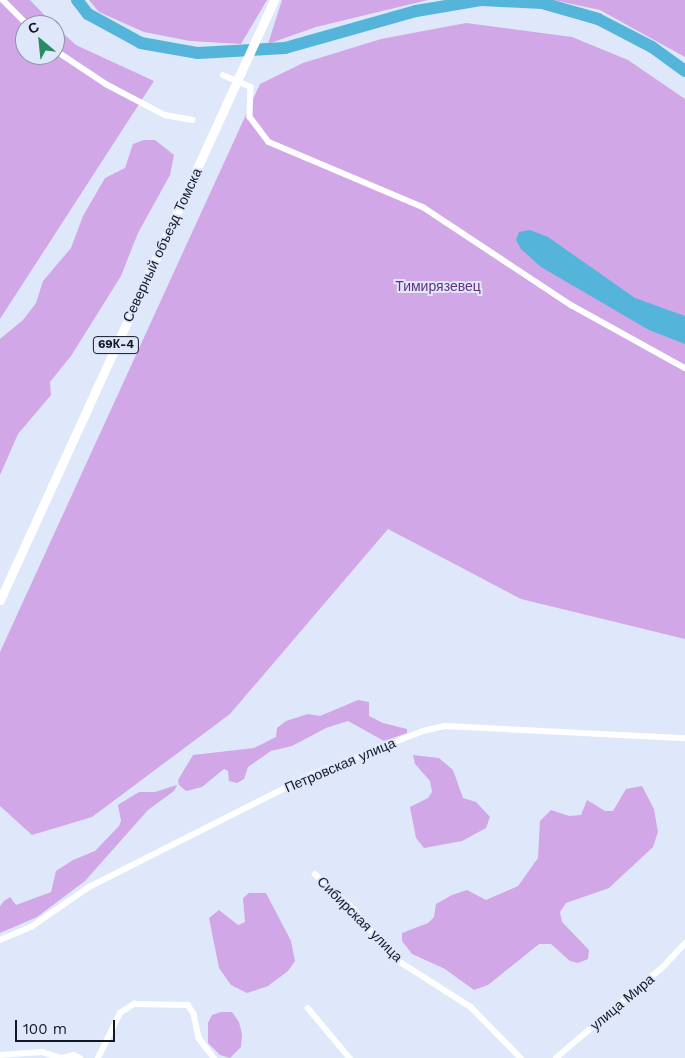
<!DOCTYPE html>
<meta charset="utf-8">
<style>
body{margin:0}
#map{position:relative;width:685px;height:1058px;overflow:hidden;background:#dfe7fb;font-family:"Work Sans",sans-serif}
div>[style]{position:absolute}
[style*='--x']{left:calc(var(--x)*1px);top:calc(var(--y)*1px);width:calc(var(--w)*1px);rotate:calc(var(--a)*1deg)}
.green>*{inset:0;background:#d1a7e8}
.water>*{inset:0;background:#55b4d9}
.river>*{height:12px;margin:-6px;padding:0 6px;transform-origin:6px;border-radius:6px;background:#55b4d9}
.minor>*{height:5.5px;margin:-2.75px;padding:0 2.75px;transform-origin:2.75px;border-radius:2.75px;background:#fff}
.primary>*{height:9px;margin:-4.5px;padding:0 4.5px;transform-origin:4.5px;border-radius:4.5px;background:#fff}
span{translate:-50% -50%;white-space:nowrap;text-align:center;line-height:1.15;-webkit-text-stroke:4px #dfe7fb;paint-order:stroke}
.shield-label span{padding:1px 4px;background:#dfe7fb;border:1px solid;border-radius:4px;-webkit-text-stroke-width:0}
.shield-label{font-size:12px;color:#141824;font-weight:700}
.street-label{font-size:14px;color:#141824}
.park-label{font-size:14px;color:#663180}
.north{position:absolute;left:15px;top:15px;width:50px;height:50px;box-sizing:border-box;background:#dfe7fb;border:1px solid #8e94a5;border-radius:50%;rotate:332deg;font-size:14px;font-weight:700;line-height:20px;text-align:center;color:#141824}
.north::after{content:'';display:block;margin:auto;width:18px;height:22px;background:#2a8a63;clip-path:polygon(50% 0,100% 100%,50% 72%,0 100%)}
.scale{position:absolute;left:15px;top:1020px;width:100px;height:22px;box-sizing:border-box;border:2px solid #141824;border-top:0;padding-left:6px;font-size:15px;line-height:18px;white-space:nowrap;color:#141824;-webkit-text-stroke:4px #dfe7fb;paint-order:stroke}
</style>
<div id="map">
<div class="green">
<div style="clip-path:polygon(0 0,30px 0,54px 25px,25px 25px,25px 55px,55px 55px,55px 26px,76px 45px,154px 81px,0 319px)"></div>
<div style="clip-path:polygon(89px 0,267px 0,241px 44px,190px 41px,144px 32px,99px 12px)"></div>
<div style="clip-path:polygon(282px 0,428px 0,316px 27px,268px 44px)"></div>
<div style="clip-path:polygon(553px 0,685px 0,685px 57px,600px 10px)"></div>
<div style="clip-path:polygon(466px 23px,572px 37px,628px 60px,685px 99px,685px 639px,521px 599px,388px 529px,230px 714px,92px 817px,32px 835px,0 806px,0 652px,260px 84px,303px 63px,381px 39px)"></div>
<div style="clip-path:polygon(144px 140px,155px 140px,174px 155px,170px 175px,138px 233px,121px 276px,71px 356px,50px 382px,51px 395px,18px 434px,0 475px,0 339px,23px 320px,36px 303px,43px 281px,71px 248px,83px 216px,105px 178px,125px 168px,133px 144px)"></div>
<div style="clip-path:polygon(358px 700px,369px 702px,369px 716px,383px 723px,407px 729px,407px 733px,384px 741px,348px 721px,326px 728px,292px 746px,271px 751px,248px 767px,244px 779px,237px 783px,229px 781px,228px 771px,224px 769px,202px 787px,186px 791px,179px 785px,178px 780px,193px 755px,254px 748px,276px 737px,277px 728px,286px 721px,308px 714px,320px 716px)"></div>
<div style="clip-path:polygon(413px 755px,439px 758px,453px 770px,463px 798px,476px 802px,490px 817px,486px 828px,462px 841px,424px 848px,416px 838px,410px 807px,428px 798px,432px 792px,430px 781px,415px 764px)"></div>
<div style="clip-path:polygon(177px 785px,174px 791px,148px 810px,85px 881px,37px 917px,0 933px,0 906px,4px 901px,10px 897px,16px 905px,51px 892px,56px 871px,73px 860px,95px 851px,119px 826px,121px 821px,118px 805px,121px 803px,139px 792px,155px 792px)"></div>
<div style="clip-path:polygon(642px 786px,654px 809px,658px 832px,653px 847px,609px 888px,566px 903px,560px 912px,562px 922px,589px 950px,588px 959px,578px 963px,570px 961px,551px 944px,539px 944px,488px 985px,474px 990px,445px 969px,412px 954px,402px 941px,402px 933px,428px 923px,434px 917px,436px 904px,452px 895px,467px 890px,486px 900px,518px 886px,538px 858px,540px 821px,551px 810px,569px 816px,581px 815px,587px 800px,605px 811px,613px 811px,626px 789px)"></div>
<div style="clip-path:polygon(249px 893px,266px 893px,291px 941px,295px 961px,288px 971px,268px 986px,247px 993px,231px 985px,219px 968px,209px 918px,219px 910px,238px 925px,245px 922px,243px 898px)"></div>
<div style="clip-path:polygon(221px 1012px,232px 1012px,239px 1022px,242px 1034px,241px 1047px,230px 1058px,220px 1055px,208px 1043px,208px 1023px,212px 1015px)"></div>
</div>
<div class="water">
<div style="clip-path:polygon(530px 230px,548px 237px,635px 298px,685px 316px,685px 344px,649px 330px,541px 267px,521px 249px,516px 240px,519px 232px)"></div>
</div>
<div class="river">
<div style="--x:77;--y:0;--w:18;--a:52"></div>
<div style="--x:88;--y:14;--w:60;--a:28.7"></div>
<div style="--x:141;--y:43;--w:58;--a:10"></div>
<div style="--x:198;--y:53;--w:87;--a:-3.3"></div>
<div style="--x:285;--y:48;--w:136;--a:-15.8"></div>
<div style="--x:416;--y:11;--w:67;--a:-9.5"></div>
<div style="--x:482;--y:0;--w:60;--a:2.9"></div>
<div style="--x:542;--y:3;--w:58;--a:15.9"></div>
<div style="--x:598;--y:19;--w:61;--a:27.4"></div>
<div style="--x:652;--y:47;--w:41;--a:36"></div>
</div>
<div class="minor">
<div style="--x:3;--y:0;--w:35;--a:45"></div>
<div style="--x:55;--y:50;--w:61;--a:33.7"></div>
<div style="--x:106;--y:84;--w:67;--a:27.7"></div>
<div style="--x:165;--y:115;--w:28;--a:10"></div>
<div style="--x:223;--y:75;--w:30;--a:23"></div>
<div style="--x:251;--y:87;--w:30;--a:92"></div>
<div style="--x:250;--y:117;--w:31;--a:53"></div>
<div style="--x:269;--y:142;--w:167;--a:22.9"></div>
<div style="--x:423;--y:207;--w:178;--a:33.5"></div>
<div style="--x:571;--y:305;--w:130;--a:28.9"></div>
<div style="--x:315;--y:874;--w:52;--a:41.9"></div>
<div style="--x:354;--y:909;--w:63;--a:50.8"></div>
<div style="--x:394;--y:958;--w:91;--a:32.5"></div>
<div style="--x:471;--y:1007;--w:71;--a:45.6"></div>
<div style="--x:0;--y:940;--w:34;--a:-23"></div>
<div style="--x:31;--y:927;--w:70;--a:-34.6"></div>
<div style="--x:89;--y:887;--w:249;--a:-26.8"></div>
<div style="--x:311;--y:775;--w:120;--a:-21.4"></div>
<div style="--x:423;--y:731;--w:23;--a:-13"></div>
<div style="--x:445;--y:726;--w:240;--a:2.9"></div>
<div style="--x:308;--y:1008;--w:65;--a:50"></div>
<div style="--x:0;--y:1055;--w:42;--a:-4.1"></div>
<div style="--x:42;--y:1052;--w:21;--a:17"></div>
<div style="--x:62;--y:1058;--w:12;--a:-14"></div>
<div style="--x:74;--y:1055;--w:7;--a:27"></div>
<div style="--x:98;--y:1058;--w:50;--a:-63.9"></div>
<div style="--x:120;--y:1013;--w:17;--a:-33"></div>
<div style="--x:134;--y:1004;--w:54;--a:1.1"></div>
<div style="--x:188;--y:1005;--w:11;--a:56"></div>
<div style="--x:194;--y:1014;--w:25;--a:78"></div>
<div style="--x:199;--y:1038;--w:25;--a:53"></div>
<div style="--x:556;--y:1058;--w:140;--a:-40.4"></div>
<div style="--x:663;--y:967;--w:33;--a:-47"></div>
</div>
<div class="primary">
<div style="--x:0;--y:600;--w:660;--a:-65.46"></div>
</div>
<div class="shield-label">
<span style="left:116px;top:345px">69К-4</span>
</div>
<div class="street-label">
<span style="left:162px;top:245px;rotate:-65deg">Северный объезд Томска</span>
<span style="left:340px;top:765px;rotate:-23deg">Петровская улица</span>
<span style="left:360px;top:919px;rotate:45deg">Сибирская улица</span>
<span style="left:622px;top:1002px;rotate:-40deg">улица Мира</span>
</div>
<div class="park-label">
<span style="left:438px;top:286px">Тимирязевец</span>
</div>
<div class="north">С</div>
<div class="scale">100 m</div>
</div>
